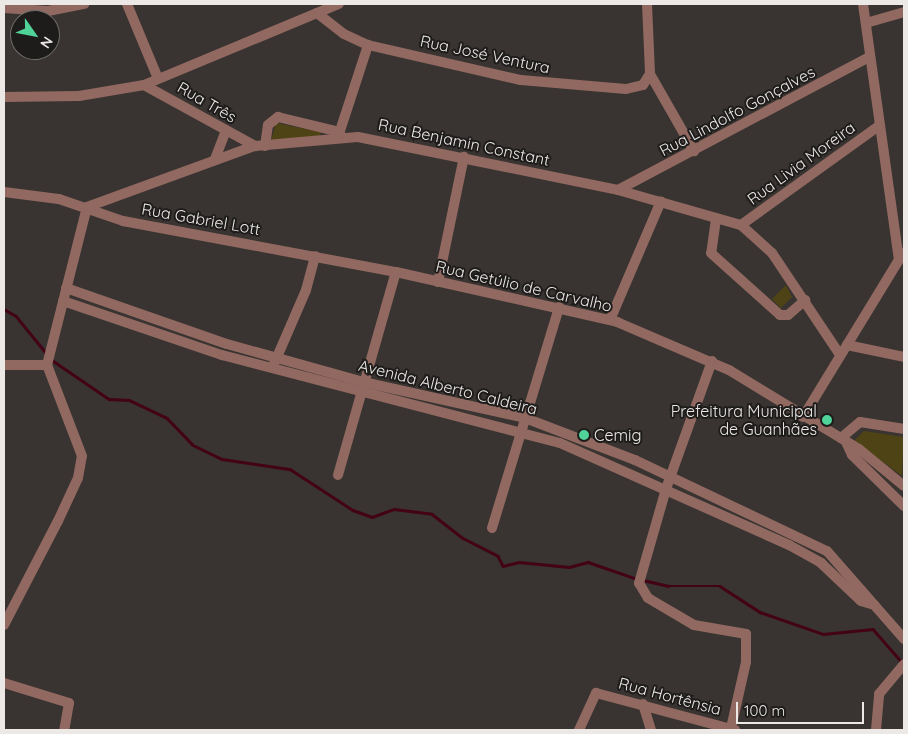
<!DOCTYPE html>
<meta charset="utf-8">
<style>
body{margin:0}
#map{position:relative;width:908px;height:734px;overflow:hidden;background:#393431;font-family:Quicksand,sans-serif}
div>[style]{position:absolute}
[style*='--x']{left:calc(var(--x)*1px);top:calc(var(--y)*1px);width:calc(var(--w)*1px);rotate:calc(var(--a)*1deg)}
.green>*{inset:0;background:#4e4314}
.stream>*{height:2.5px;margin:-1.25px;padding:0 1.25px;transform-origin:1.25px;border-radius:1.25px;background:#430216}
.minor>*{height:10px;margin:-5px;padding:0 5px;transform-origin:5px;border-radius:5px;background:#916961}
.dots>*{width:14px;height:14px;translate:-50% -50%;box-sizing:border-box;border:2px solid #1e1c1b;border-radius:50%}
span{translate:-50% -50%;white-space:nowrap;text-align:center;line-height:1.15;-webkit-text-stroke:4px #1e1c1b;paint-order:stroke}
.street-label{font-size:16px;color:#ebe8e6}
.poi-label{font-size:16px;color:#ebe8e6}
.right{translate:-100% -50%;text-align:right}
.left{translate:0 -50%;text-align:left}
.frame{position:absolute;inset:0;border:5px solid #ebe8e6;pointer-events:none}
.north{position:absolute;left:10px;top:10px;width:50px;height:50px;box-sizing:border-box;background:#1e1c1b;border:1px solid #706e6c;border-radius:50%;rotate:123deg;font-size:14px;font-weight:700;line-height:20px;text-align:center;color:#ebe8e6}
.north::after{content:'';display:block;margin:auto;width:18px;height:22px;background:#4fd399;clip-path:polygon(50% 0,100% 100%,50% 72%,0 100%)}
.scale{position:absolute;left:736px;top:702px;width:128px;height:22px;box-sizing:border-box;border:2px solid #ebe8e6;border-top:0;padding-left:6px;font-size:15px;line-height:18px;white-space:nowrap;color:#ebe8e6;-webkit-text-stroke:4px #1e1c1b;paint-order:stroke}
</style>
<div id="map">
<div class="green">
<div style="clip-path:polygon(276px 123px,321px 132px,319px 137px,271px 140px)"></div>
<div style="clip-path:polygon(786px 285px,792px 297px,781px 308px,772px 299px)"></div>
<div style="clip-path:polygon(864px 431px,904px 437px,902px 476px,854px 441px)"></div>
</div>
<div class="stream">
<div style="--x:4;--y:309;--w:14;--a:30"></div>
<div style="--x:16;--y:316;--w:49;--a:50.8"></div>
<div style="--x:52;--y:360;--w:69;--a:34.4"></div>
<div style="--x:109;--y:399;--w:20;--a:3"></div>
<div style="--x:129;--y:400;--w:42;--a:25.3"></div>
<div style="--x:167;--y:418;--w:37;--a:46"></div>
<div style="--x:193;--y:445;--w:32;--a:26"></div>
<div style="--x:222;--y:459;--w:69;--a:8.4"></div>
<div style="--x:290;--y:469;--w:75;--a:33.1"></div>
<div style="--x:353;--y:510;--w:20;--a:20"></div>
<div style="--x:372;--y:517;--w:23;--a:-20"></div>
<div style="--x:394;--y:509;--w:38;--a:7"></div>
<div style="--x:432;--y:514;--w:39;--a:38"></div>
<div style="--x:463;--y:538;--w:39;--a:27"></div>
<div style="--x:498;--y:556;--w:11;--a:63"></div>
<div style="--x:503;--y:566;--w:16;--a:-14"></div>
<div style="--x:519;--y:562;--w:50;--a:5.7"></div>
<div style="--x:569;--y:567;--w:20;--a:-15"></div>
<div style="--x:588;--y:562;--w:52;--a:19.1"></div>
<div style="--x:643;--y:580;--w:26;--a:13"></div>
<div style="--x:668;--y:586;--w:52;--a:0"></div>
<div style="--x:720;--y:586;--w:48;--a:33"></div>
<div style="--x:760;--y:612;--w:67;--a:19.2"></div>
<div style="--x:823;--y:634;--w:50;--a:-5.7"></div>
<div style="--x:873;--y:629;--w:43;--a:48.8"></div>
</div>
<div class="minor">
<div style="--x:127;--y:4;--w:78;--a:67.4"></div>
<div style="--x:647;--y:4;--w:70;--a:87.5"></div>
<div style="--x:650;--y:74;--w:89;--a:60.3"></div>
<div style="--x:863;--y:4;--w:258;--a:82"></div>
<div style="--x:4;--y:8;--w:44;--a:3.9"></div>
<div style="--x:48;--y:11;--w:37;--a:-11"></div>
<div style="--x:317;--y:13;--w:34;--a:38"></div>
<div style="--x:344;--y:34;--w:26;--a:25"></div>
<div style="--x:368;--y:45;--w:157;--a:12.9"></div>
<div style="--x:521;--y:80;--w:105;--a:4.9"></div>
<div style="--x:626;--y:89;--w:17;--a:-13"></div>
<div style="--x:643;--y:85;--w:13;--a:-58"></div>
<div style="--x:866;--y:23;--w:40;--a:-16"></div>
<div style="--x:144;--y:85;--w:127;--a:28.8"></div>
<div style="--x:4;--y:97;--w:75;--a:-0.8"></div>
<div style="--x:79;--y:96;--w:66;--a:-9.6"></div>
<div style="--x:144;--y:85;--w:211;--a:-22.6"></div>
<div style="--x:338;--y:137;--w:97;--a:-71.9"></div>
<div style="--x:265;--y:146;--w:21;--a:-82"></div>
<div style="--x:268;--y:125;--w:13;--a:-39"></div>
<div style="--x:278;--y:117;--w:64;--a:13.6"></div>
<div style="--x:215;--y:159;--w:30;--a:-69"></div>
<div style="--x:618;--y:190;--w:284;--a:-27.9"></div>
<div style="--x:4;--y:192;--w:55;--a:7.3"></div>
<div style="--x:59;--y:199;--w:68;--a:19"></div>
<div style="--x:123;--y:221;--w:278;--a:10.6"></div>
<div style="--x:396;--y:272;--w:227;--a:12.7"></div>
<div style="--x:617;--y:322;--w:122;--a:23.2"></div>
<div style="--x:729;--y:370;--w:152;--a:31.3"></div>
<div style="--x:859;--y:449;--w:58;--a:39.4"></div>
<div style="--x:716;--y:219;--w:34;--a:98"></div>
<div style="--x:711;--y:253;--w:93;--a:41.9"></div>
<div style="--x:780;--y:315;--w:8;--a:0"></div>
<div style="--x:788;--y:315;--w:23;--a:-41"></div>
<div style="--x:741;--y:225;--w:170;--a:-35.7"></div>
<div style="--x:438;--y:282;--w:128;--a:-78.3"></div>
<div style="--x:66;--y:288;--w:170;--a:19.2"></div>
<div style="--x:227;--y:344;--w:141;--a:15.6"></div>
<div style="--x:363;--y:382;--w:166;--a:12.5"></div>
<div style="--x:525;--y:418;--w:118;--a:20.9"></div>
<div style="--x:635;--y:460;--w:212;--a:25.4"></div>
<div style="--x:827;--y:551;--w:117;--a:48.8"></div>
<div style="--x:63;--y:301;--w:168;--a:18.8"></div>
<div style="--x:222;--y:355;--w:349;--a:14.6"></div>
<div style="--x:560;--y:443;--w:251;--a:24"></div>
<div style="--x:789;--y:545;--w:37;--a:29"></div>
<div style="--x:821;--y:563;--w:55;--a:43.5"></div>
<div style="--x:861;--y:601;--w:14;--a:17"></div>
<div style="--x:610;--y:320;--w:129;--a:-66.8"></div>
<div style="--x:847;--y:345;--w:58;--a:11.9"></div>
<div style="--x:712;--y:361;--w:136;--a:109.8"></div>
<div style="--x:666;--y:489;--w:98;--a:106"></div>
<div style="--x:639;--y:583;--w:17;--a:59"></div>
<div style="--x:648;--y:598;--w:53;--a:30.4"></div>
<div style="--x:694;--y:625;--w:53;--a:9.8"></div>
<div style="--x:746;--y:634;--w:28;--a:90"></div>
<div style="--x:746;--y:662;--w:68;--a:102.8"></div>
<div style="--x:274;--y:364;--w:81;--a:-66.6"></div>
<div style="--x:306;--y:290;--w:35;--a:-75"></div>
<div style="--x:4;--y:365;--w:43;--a:0"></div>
<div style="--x:47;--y:365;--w:163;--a:-75.8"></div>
<div style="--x:87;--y:207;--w:179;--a:-20"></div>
<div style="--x:255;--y:146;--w:103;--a:-5"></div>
<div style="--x:358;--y:137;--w:265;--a:11.5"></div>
<div style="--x:618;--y:190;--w:128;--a:15.9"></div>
<div style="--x:741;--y:225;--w:42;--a:42.1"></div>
<div style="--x:772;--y:253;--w:123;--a:56.3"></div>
<div style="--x:803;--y:417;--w:192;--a:-58.6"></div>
<div style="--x:841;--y:438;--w:25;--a:-40"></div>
<div style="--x:860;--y:422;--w:45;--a:9"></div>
<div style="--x:846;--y:442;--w:14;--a:65"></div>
<div style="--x:852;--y:455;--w:73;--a:44.4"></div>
<div style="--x:338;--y:475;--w:211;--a:-74.1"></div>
<div style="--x:492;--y:528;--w:231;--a:-73.1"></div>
<div style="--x:4;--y:625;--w:117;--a:-62.6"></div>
<div style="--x:58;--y:521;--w:47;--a:-65.1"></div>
<div style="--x:78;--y:478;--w:22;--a:-80"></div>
<div style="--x:82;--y:456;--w:97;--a:-111"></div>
<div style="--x:4;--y:683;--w:68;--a:17.1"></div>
<div style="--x:69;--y:703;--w:27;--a:100"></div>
<div style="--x:643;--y:704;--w:27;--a:73"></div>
<div style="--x:579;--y:730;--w:41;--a:-65.3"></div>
<div style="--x:596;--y:693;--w:144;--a:14.9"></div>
<div style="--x:876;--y:730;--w:36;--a:-85"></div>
<div style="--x:879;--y:694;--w:39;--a:-50"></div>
</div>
<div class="dots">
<div style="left:827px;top:420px;background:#4fd399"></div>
<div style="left:584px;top:435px;background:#4fd399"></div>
</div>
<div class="street-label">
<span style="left:485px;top:54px;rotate:12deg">Rua José Ventura</span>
<span style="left:207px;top:102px;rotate:30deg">Rua Três</span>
<span style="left:737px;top:111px;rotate:-28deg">Rua Lindolfo Gonçalves</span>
<span style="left:464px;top:142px;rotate:12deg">Rua Benjamin Constant</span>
<span style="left:801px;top:163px;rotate:-36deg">Rua Livia Moreira</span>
<span style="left:201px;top:219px;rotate:10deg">Rua Gabriel Lott</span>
<span style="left:524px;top:286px;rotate:13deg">Rua Getúlio de Carvalho</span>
<span style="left:448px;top:387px;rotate:14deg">Avenida Alberto Caldeira</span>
<span style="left:670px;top:696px;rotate:15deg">Rua Hortênsia</span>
</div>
<div class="poi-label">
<span class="right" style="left:817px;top:420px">Prefeitura Municipal<br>de Guanhães</span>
<span class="left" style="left:594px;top:435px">Cemig</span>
</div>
<div class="frame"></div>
<div class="north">N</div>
<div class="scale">100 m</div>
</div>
